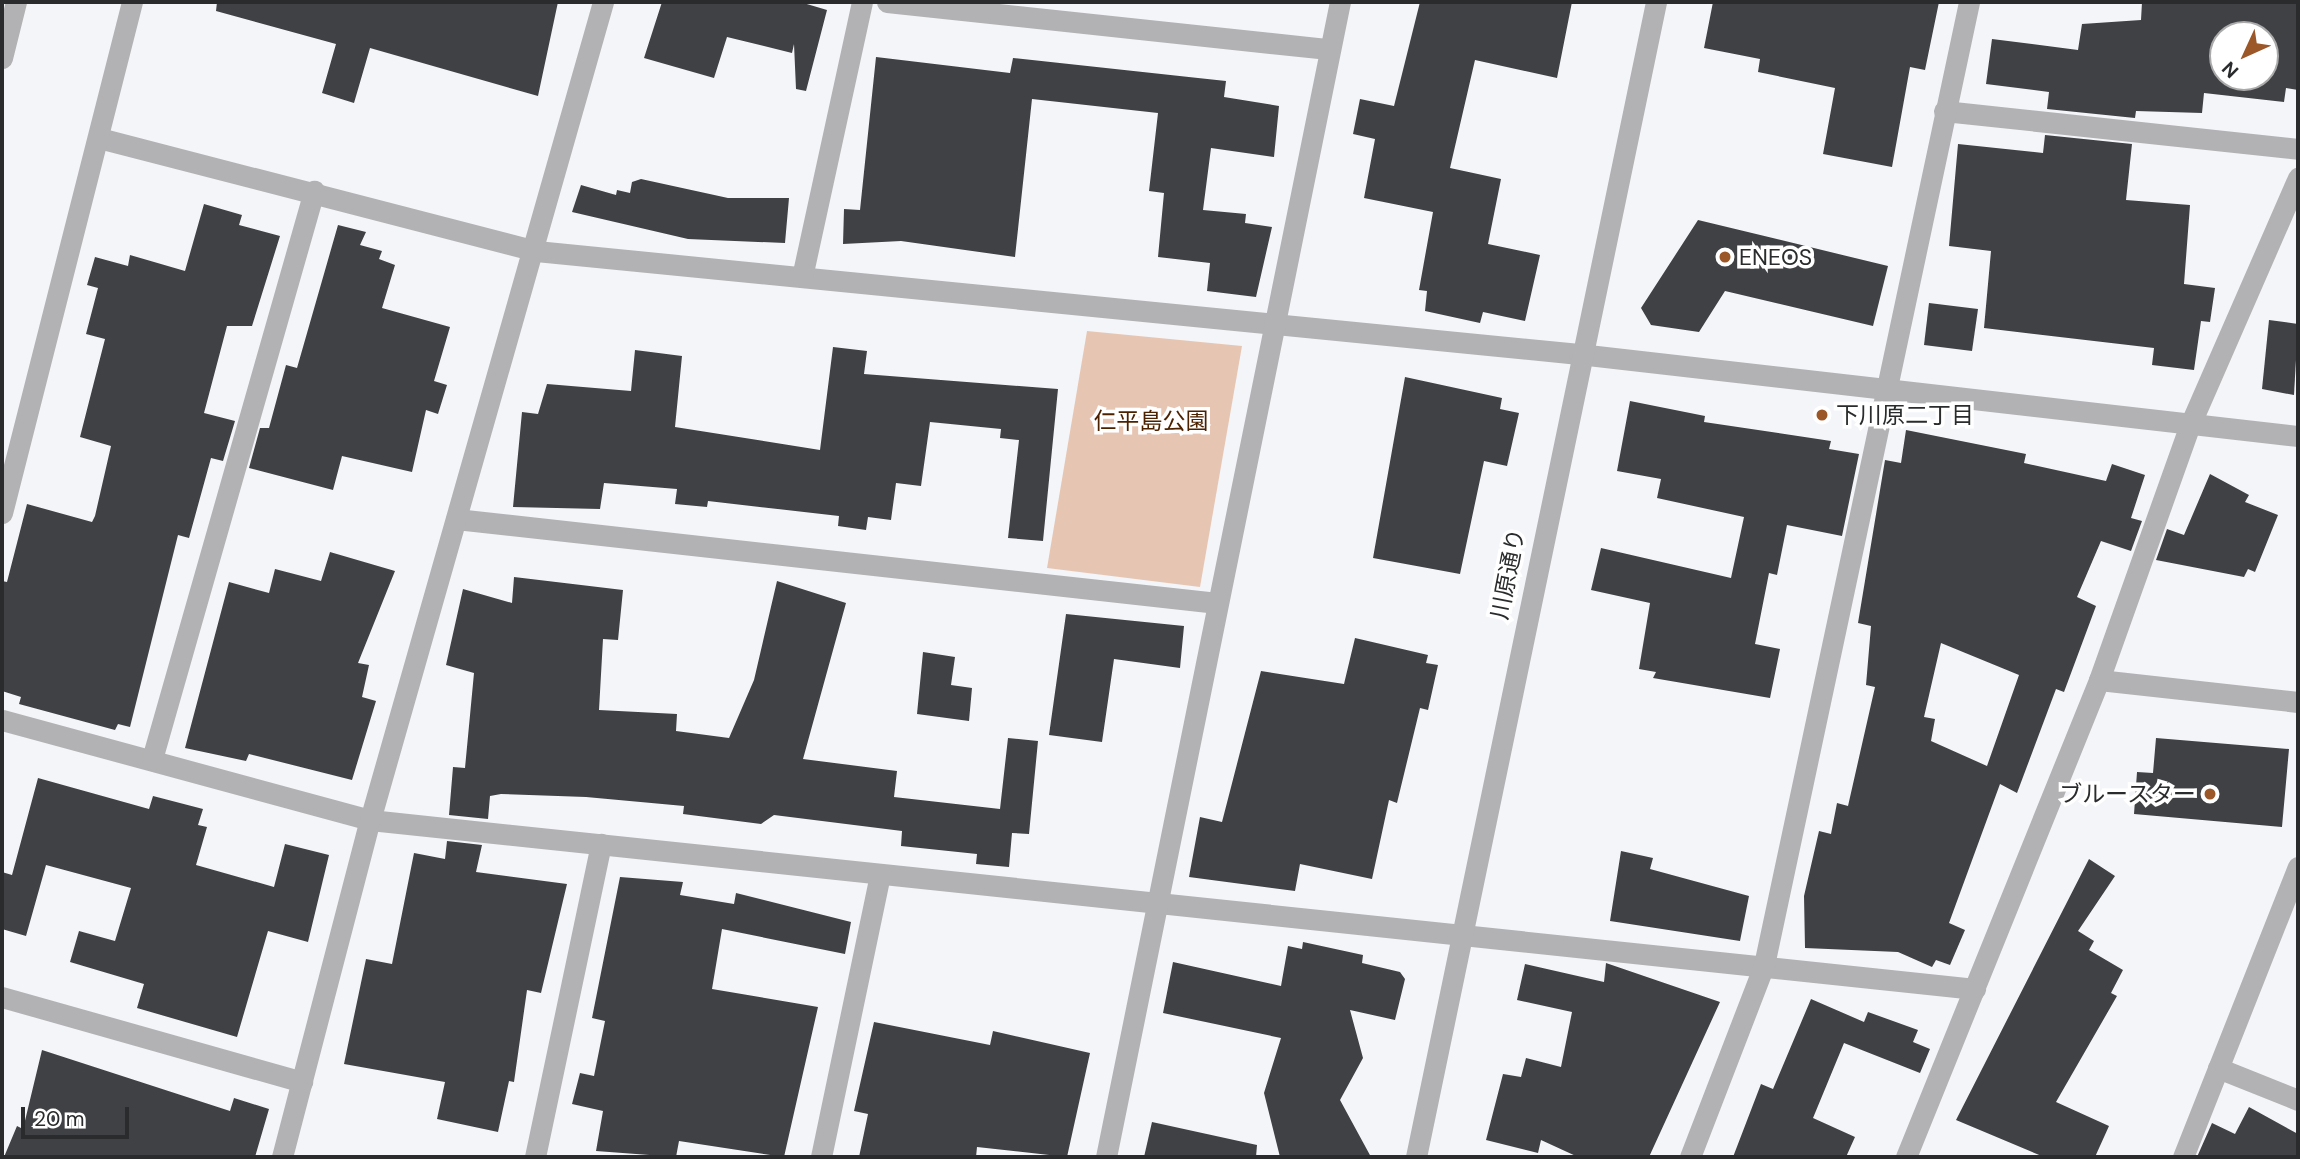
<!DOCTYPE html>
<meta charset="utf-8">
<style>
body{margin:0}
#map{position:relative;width:2300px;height:1159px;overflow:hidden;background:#f4f5f9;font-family:"DM Sans","Noto Sans JP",sans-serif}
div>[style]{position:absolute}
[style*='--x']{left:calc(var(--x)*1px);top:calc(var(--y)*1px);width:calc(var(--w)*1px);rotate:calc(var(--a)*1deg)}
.green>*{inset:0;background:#e6c6b3}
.building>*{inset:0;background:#404144}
.minor>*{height:21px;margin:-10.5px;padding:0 10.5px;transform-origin:10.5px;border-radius:10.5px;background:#b2b2b4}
.tertiary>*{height:21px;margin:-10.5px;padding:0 10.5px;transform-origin:10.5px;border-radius:10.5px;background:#b2b2b4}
.dots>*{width:19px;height:19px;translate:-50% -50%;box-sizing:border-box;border:4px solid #fff;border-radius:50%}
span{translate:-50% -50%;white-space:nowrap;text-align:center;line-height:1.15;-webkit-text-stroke:7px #fff;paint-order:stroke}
.poi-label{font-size:23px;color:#2a2b2c}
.left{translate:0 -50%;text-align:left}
.right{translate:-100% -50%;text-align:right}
.park-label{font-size:23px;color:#4c2100}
.street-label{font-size:23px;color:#2a2b2c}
.frame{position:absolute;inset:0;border:4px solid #2a2b2c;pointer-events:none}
.north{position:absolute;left:2209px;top:21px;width:70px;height:70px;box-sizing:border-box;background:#fff;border:2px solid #aaaaab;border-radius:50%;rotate:225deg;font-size:19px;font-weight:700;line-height:28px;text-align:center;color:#2a2b2c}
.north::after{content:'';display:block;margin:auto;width:24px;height:32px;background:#9b5728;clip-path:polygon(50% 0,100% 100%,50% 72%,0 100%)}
.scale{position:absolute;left:21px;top:1107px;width:108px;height:32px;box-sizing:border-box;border:4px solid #2a2b2c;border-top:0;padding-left:9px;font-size:21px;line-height:24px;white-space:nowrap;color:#2a2b2c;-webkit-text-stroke:5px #fff;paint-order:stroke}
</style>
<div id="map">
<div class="green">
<div style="clip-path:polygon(1087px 331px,1242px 346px,1200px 587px,1047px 568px)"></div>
</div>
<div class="building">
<div style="clip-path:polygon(217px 2px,558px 2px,538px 96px,370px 48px,354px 103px,322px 93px,336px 44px,216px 11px)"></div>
<div style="clip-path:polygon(662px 2px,800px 2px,827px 10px,806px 91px,796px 89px,794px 44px,792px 53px,727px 37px,714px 78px,644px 58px)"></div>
<div style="clip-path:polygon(1420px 2px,1572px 2px,1557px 78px,1475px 60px,1450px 168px,1501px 179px,1488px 244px,1540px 255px,1525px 321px,1483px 312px,1480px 323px,1425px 311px,1427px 291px,1419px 290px,1433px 212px,1364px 198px,1375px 139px,1353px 134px,1360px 99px,1394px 106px)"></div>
<div style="clip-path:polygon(1713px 2px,1939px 2px,1925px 70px,1910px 67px,1892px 167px,1823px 154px,1835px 88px,1758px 72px,1760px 59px,1704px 48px)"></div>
<div style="clip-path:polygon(evenodd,2142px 2px,2298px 2px,2298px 90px,2286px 88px,2284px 102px,2204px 93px,2202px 113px,2136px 111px,2135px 118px,2047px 109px,2049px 92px,1986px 84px,1992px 39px,2078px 50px,2082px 24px,2141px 20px,2142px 2px,2223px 35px,2265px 35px,2265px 77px,2223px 77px,2223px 35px)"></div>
<div style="clip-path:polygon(876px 57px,1010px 73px,1013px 58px,1198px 78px,1226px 81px,1224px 97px,1279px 106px,1274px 157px,1211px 148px,1203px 210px,1246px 214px,1245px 223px,1272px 227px,1256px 297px,1207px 291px,1210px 263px,1158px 257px,1164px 193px,1149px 191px,1158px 113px,1032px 99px,1015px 257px,901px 241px,843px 244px,844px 209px,860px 210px)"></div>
<div style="clip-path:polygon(2045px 135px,2132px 144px,2126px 200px,2190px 205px,2184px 284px,2215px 288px,2210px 322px,2201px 321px,2194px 370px,2152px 365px,2154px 348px,1984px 328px,1991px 251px,1949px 246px,1958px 144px,2043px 153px)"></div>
<div style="clip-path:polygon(641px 179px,728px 198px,789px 198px,785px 243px,688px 239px,572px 212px,581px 185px,616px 195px,617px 190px,630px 193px,632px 182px)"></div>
<div style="clip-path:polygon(204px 204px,242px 215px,239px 225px,280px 236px,252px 326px,227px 326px,204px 413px,235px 421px,223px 461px,211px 458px,189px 538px,178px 535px,130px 727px,118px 724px,115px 730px,19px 704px,21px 697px,2px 691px,2px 581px,7px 582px,27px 504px,92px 522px,95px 516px,111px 446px,80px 437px,105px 339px,86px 334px,98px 288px,87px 285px,95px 257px,128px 266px,130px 255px,185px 271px)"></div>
<div style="clip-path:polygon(1698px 220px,1888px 266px,1873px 326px,1725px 291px,1699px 332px,1651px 325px,1641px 308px)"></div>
<div style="clip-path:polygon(338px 225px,366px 232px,360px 245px,382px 251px,379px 259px,395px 265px,382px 308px,450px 327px,434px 381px,447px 385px,438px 414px,426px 410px,412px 472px,342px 456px,333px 490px,249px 468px,260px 428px,269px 428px,286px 365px,297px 368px)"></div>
<div style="clip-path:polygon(1929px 303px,1978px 309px,1972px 351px,1924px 345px)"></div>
<div style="clip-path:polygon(2269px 320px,2298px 324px,2294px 395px,2262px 389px)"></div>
<div style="clip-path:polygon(833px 347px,867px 351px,864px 374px,1058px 389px,1043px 541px,1008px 538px,1019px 440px,1000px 438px,1001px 429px,930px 422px,921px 486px,896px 483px,891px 520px,868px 517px,866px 530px,838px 526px,839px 516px,708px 501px,707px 507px,675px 504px,677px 489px,604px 483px,600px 509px,513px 507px,522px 412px,538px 414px,547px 384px,631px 391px,635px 350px,682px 356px,675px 427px,820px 450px)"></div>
<div style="clip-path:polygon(1405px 377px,1502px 398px,1500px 409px,1519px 413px,1507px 466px,1484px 461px,1460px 574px,1373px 558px)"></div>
<div style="clip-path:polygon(1630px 401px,1705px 416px,1704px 422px,1831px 441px,1829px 449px,1859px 454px,1842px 536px,1787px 525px,1777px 575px,1769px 573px,1755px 644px,1780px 649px,1770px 698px,1653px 678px,1656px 672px,1639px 669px,1650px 603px,1591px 590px,1601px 548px,1731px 578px,1744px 517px,1657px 498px,1661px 479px,1617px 471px)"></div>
<div style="clip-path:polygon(evenodd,1906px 430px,2026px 454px,2024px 463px,2106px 481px,2112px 464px,2145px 475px,2131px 518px,2142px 521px,2131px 551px,2101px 541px,2077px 597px,2096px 606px,2064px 692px,2056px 689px,2017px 793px,2000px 784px,1949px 923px,1965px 930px,1950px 965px,1936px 960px,1932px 967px,1898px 952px,1805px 948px,1804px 896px,1819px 831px,1831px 834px,1837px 803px,1848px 806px,1875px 687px,1866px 685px,1871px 626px,1858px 623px,1885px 460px,1901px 463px,1906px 430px,1941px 643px,2019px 675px,1987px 766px,1931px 741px,1935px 719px,1924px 717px,1941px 643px)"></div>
<div style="clip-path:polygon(2210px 474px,2249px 495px,2245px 502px,2278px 515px,2255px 572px,2248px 569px,2244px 577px,2156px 560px,2167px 529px,2184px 535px)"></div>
<div style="clip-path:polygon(330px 552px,395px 571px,358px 663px,369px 665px,362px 697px,376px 701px,352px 780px,249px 754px,246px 761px,185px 748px,229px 582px,269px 593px,275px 569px,321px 581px)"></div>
<div style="clip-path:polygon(514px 577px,623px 590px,618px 640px,603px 639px,599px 710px,677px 714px,676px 731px,729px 738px,754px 680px,777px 581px,846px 603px,803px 759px,897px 771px,894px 797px,1000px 809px,1008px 738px,1038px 741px,1029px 834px,1012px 833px,1009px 867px,976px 864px,977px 854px,901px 846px,902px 831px,774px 815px,761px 824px,683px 814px,684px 806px,586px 797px,501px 794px,490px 796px,488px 819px,449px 815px,453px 767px,465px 768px,474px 673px,446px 665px,463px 589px,512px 603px)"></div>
<div style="clip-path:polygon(1066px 614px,1184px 626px,1180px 668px,1114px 659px,1102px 742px,1049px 735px)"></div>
<div style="clip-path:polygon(1355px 638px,1428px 655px,1426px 663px,1438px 665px,1428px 710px,1420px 708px,1397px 803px,1389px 800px,1372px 879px,1300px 864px,1295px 891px,1189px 877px,1200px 817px,1222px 822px,1261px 671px,1344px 684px)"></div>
<div style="clip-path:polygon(923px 652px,955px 657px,951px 685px,972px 688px,969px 721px,917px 714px)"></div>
<div style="clip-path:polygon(2156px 738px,2289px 749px,2282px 827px,2134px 814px,2137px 772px,2153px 773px)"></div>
<div style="clip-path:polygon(38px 778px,149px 809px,153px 796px,203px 809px,198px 825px,207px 827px,196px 865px,274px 887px,285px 844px,329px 855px,308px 942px,268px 931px,237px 1037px,137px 1008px,144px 984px,70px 962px,79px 931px,115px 941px,131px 888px,46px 865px,26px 936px,2px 929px,2px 872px,12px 875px)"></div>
<div style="clip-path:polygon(447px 841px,482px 845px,476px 872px,567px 884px,541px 993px,527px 990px,514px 1082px,509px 1081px,498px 1132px,437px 1119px,445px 1082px,344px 1064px,366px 959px,392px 964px,414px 853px,445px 859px)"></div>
<div style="clip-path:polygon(1621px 851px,1653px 858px,1650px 869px,1749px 896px,1740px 941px,1610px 921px)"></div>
<div style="clip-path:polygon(2089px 859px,2115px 876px,2078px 931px,2094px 941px,2089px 950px,2123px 970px,2111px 993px,2117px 996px,2056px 1102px,2109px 1126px,2095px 1157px,2044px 1157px,1956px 1120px)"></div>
<div style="clip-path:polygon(620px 877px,683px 882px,680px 895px,734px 904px,736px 893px,851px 922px,845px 954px,722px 929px,712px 989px,818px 1007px,784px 1157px,679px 1141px,676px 1157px,596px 1151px,603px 1111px,572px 1104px,580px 1073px,594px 1076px,605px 1021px,592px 1018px)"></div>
<div style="clip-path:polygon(1303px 942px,1363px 955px,1362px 963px,1400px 972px,1405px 979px,1395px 1020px,1350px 1010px,1363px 1058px,1340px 1100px,1371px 1157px,1280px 1157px,1264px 1093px,1281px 1038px,1163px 1013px,1173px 962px,1281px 986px,1288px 946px,1302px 949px)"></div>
<div style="clip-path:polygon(1606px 963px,1720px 1002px,1649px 1157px,1578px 1157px,1541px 1140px,1538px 1153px,1486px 1140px,1503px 1074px,1521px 1077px,1526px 1058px,1561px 1067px,1572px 1012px,1517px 1000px,1525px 964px,1604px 982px)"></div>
<div style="clip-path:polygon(1811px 999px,1864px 1022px,1868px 1012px,1918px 1030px,1913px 1042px,1930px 1049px,1920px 1073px,1844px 1043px,1813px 1118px,1855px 1137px,1846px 1157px,1733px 1157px,1761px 1084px,1773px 1089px)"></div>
<div style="clip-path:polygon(874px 1022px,990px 1045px,993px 1031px,1090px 1053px,1067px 1157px,977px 1147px,976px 1157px,859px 1157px,868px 1114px,854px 1111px)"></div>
<div style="clip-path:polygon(42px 1050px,230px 1111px,234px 1098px,269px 1109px,255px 1157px,4px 1157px,17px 1126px,23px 1129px)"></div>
<div style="clip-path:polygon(2249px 1107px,2298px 1134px,2298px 1157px,2197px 1157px,2212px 1123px,2235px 1134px)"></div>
<div style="clip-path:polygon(1152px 1122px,1257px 1145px,1256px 1157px,1144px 1157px)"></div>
</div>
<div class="minor">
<div style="--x:887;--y:2;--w:444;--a:6.1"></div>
<div style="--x:1944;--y:111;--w:356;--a:6.1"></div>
<div style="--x:99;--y:138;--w:451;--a:14.5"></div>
<div style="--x:536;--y:251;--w:1048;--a:5.64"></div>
<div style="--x:802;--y:277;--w:281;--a:-77.7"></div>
<div style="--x:2;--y:513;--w:527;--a:-75.73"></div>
<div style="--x:456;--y:519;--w:766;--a:6.3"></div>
<div style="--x:2099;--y:680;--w:200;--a:6.3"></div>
<div style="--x:2;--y:720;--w:381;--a:15.2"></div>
<div style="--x:370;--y:820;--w:1614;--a:6.01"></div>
<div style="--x:152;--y:759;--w:591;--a:-74.08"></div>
<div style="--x:2;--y:997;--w:312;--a:15.8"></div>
<div style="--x:2218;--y:1068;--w:86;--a:21.8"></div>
<div style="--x:282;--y:1157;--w:348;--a:-75.4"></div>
<div style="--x:370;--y:820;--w:851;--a:-74.1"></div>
<div style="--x:535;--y:1157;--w:320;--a:-78.1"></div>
<div style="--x:821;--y:1157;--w:289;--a:-78.2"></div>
<div style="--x:1106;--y:1157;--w:1178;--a:-78.55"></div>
<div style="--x:1690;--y:1157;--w:206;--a:-68.9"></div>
<div style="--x:1764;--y:965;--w:985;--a:-77.98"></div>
<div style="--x:1906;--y:1157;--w:515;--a:-67.97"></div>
<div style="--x:2099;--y:680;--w:271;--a:-70.4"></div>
<div style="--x:2190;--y:425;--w:270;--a:-66.4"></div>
<div style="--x:2183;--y:1157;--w:312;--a:-68.4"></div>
</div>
<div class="tertiary">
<div style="--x:2;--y:58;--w:58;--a:-76"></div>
<div style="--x:1579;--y:354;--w:724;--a:6.51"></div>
<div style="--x:1416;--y:1157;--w:1180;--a:-78.26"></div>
</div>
<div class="dots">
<div style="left:1725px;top:257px;background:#9b5728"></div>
<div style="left:1822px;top:415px;background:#9b5728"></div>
<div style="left:2210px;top:794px;background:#9b5728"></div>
</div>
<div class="poi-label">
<span class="left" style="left:1739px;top:257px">ENEOS</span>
<span class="left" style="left:1836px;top:415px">下川原二丁目</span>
<span class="right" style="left:2196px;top:794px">ブルースター</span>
</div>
<div class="park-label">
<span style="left:1151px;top:421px">仁平島公園</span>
</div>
<div class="street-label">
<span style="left:1508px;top:574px;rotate:-79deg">川原通り</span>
</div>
<div class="frame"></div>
<div class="north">N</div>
<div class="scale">20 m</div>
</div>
